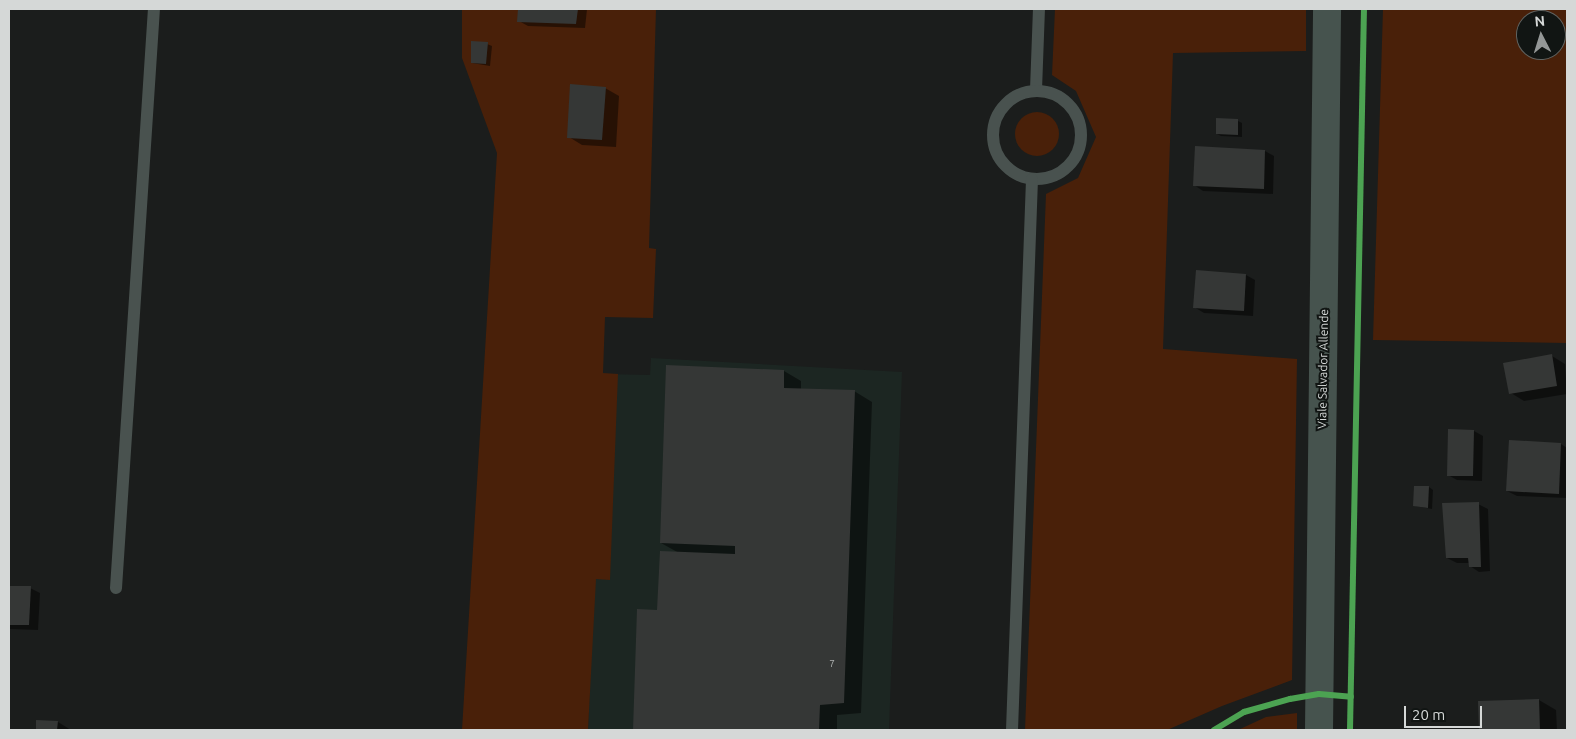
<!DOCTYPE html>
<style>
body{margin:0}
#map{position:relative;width:1576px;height:739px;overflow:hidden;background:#1b1d1c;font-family:Ubuntu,sans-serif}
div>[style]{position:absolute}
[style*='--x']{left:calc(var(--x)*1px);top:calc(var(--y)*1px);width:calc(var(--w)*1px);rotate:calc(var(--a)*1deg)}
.built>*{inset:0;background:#1c2622}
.green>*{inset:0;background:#492009}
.round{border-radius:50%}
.shadow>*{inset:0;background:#0007}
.building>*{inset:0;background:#353736}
.lane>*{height:12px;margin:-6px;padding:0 6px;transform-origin:6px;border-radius:6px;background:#49524f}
.lane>.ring{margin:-6px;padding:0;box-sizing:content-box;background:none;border:12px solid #49524f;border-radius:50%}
.secondary>*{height:28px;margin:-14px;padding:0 14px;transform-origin:14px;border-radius:14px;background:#46534e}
.cycleway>*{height:6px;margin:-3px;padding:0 3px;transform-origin:3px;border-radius:3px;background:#4ca352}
span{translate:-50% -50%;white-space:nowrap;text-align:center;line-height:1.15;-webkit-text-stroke:4px #111513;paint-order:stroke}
.number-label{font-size:10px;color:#adb0af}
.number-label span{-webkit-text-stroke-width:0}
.street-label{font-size:12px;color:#d5d8d7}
.frame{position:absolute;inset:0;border:10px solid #d5d8d7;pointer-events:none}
.north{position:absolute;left:1516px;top:10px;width:50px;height:50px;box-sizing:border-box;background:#111513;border:1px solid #5f6361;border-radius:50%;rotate:355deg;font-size:14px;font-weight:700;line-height:20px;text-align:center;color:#d5d8d7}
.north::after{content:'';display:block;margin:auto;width:18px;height:22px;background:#949796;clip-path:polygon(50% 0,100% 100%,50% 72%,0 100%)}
.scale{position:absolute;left:1404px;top:706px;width:78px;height:22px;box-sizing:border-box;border:2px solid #d5d8d7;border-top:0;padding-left:6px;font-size:15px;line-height:18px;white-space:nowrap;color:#d5d8d7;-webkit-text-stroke:4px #111513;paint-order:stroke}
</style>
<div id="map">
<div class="built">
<div style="clip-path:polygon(651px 358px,902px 372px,889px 730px,588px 730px,603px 374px,650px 375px)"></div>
</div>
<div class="green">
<div style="clip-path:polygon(462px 9px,656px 9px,649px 248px,656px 249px,653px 318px,605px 317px,603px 373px,618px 374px,610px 580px,596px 579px,588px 730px,462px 730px,497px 153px,462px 58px)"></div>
<div style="clip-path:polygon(1055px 9px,1306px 9px,1306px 51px,1173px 53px,1163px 349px,1297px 359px,1292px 680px,1222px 706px,1167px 730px,1025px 730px,1046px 194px,1078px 178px,1096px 137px,1076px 91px,1052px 75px)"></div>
<div style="clip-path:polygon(evenodd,1383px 9px,1567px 9px,1567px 343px,1373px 340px,1383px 9px,1526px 20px,1556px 20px,1556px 50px,1526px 50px,1526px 20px)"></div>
<div class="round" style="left:1015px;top:112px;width:44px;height:44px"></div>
<div style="clip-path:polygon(1297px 713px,1297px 730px,1238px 730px,1266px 717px)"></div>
</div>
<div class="shadow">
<div style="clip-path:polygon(520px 9px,587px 9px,585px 28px,528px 26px,519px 21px)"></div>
<div style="clip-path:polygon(487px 44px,492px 46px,490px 66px,472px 63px)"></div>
<div style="clip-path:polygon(605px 88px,619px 96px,616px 147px,582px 145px,569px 137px)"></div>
<div style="clip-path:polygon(1217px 119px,1238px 121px,1242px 123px,1242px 137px,1221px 136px,1217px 134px)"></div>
<div style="clip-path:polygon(1265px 151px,1274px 156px,1273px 194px,1203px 191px,1194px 185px)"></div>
<div style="clip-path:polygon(1246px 275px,1255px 280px,1253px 316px,1204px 313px,1194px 307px)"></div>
<div style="clip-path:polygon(1552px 356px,1565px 364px,1567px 394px,1524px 401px,1511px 393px)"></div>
<div style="clip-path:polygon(784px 371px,801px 381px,801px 390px,854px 391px,872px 402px,861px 713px,837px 715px,837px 730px,634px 730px,639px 611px,658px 611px,679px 553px,661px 543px)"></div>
<div style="clip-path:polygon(1474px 431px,1483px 436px,1482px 481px,1457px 480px,1448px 475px)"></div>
<div style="clip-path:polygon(1511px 441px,1561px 444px,1567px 448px,1567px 498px,1517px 496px,1507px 491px)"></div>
<div style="clip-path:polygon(1429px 487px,1433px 490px,1432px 509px,1415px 506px)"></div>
<div style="clip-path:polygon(1478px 504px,1488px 509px,1490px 571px,1479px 572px,1470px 566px,1470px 563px,1457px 563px,1447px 558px)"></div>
<div style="clip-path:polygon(9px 587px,30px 588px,40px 593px,38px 630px,9px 629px)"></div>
<div style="clip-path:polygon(1539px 700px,1556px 710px,1557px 730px,1480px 730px,1479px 702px)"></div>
<div style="clip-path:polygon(37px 722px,58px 722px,71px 730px,37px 730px)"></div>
</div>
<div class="building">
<div style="clip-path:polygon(518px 9px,578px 9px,576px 24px,517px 22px)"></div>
<div style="clip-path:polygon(471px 41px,488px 42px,486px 64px,471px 63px)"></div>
<div style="clip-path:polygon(570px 84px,606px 87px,602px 140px,567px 138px)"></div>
<div style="clip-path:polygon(1216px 118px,1238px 119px,1238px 135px,1216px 134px)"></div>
<div style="clip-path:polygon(1195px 146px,1265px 150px,1264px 189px,1193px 186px)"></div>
<div style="clip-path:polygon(1196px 270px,1246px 274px,1244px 311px,1193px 308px)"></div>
<div style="clip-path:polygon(1552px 354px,1557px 386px,1509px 394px,1503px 363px)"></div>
<div style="clip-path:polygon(666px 365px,784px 370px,784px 388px,855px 390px,844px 703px,820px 705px,819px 730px,633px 730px,637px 609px,657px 610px,660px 551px,735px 554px,735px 546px,660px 543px)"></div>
<div style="clip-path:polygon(1448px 429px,1474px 430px,1473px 476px,1447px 476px)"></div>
<div style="clip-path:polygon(1509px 440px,1561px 443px,1559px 494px,1506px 491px)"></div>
<div style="clip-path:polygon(1414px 486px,1429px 486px,1428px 508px,1413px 506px)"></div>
<div style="clip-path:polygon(1479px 502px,1481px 567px,1469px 567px,1468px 558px,1446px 558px,1442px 503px)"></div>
<div style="clip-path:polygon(9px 586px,31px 586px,29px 625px,9px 625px)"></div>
<div style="clip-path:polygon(1539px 699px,1540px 730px,1479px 730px,1478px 701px)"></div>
<div style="clip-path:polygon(36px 720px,58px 721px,57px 730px,36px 730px)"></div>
</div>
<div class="lane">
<div style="--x:1036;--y:90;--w:81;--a:-87.9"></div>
<div class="ring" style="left:993px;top:91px;width:76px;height:76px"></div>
<div style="--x:116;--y:588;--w:580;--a:-86.25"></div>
<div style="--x:1012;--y:730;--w:551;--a:-87.92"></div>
</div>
<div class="secondary">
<div style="--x:1319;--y:730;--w:721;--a:-89.36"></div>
</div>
<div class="cycleway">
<div style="--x:1214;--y:730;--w:35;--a:-31"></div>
<div style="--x:1244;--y:712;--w:48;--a:-15.8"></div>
<div style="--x:1290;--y:699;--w:29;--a:-10"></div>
<div style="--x:1319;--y:694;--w:32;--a:5"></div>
<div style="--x:1350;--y:730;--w:721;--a:-88.89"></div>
</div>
<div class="number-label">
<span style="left:832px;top:664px">7</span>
</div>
<div class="street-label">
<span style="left:1323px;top:369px;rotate:-89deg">Viale Salvador Allende</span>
</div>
<div class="frame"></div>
<div class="north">N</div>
<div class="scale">20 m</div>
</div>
